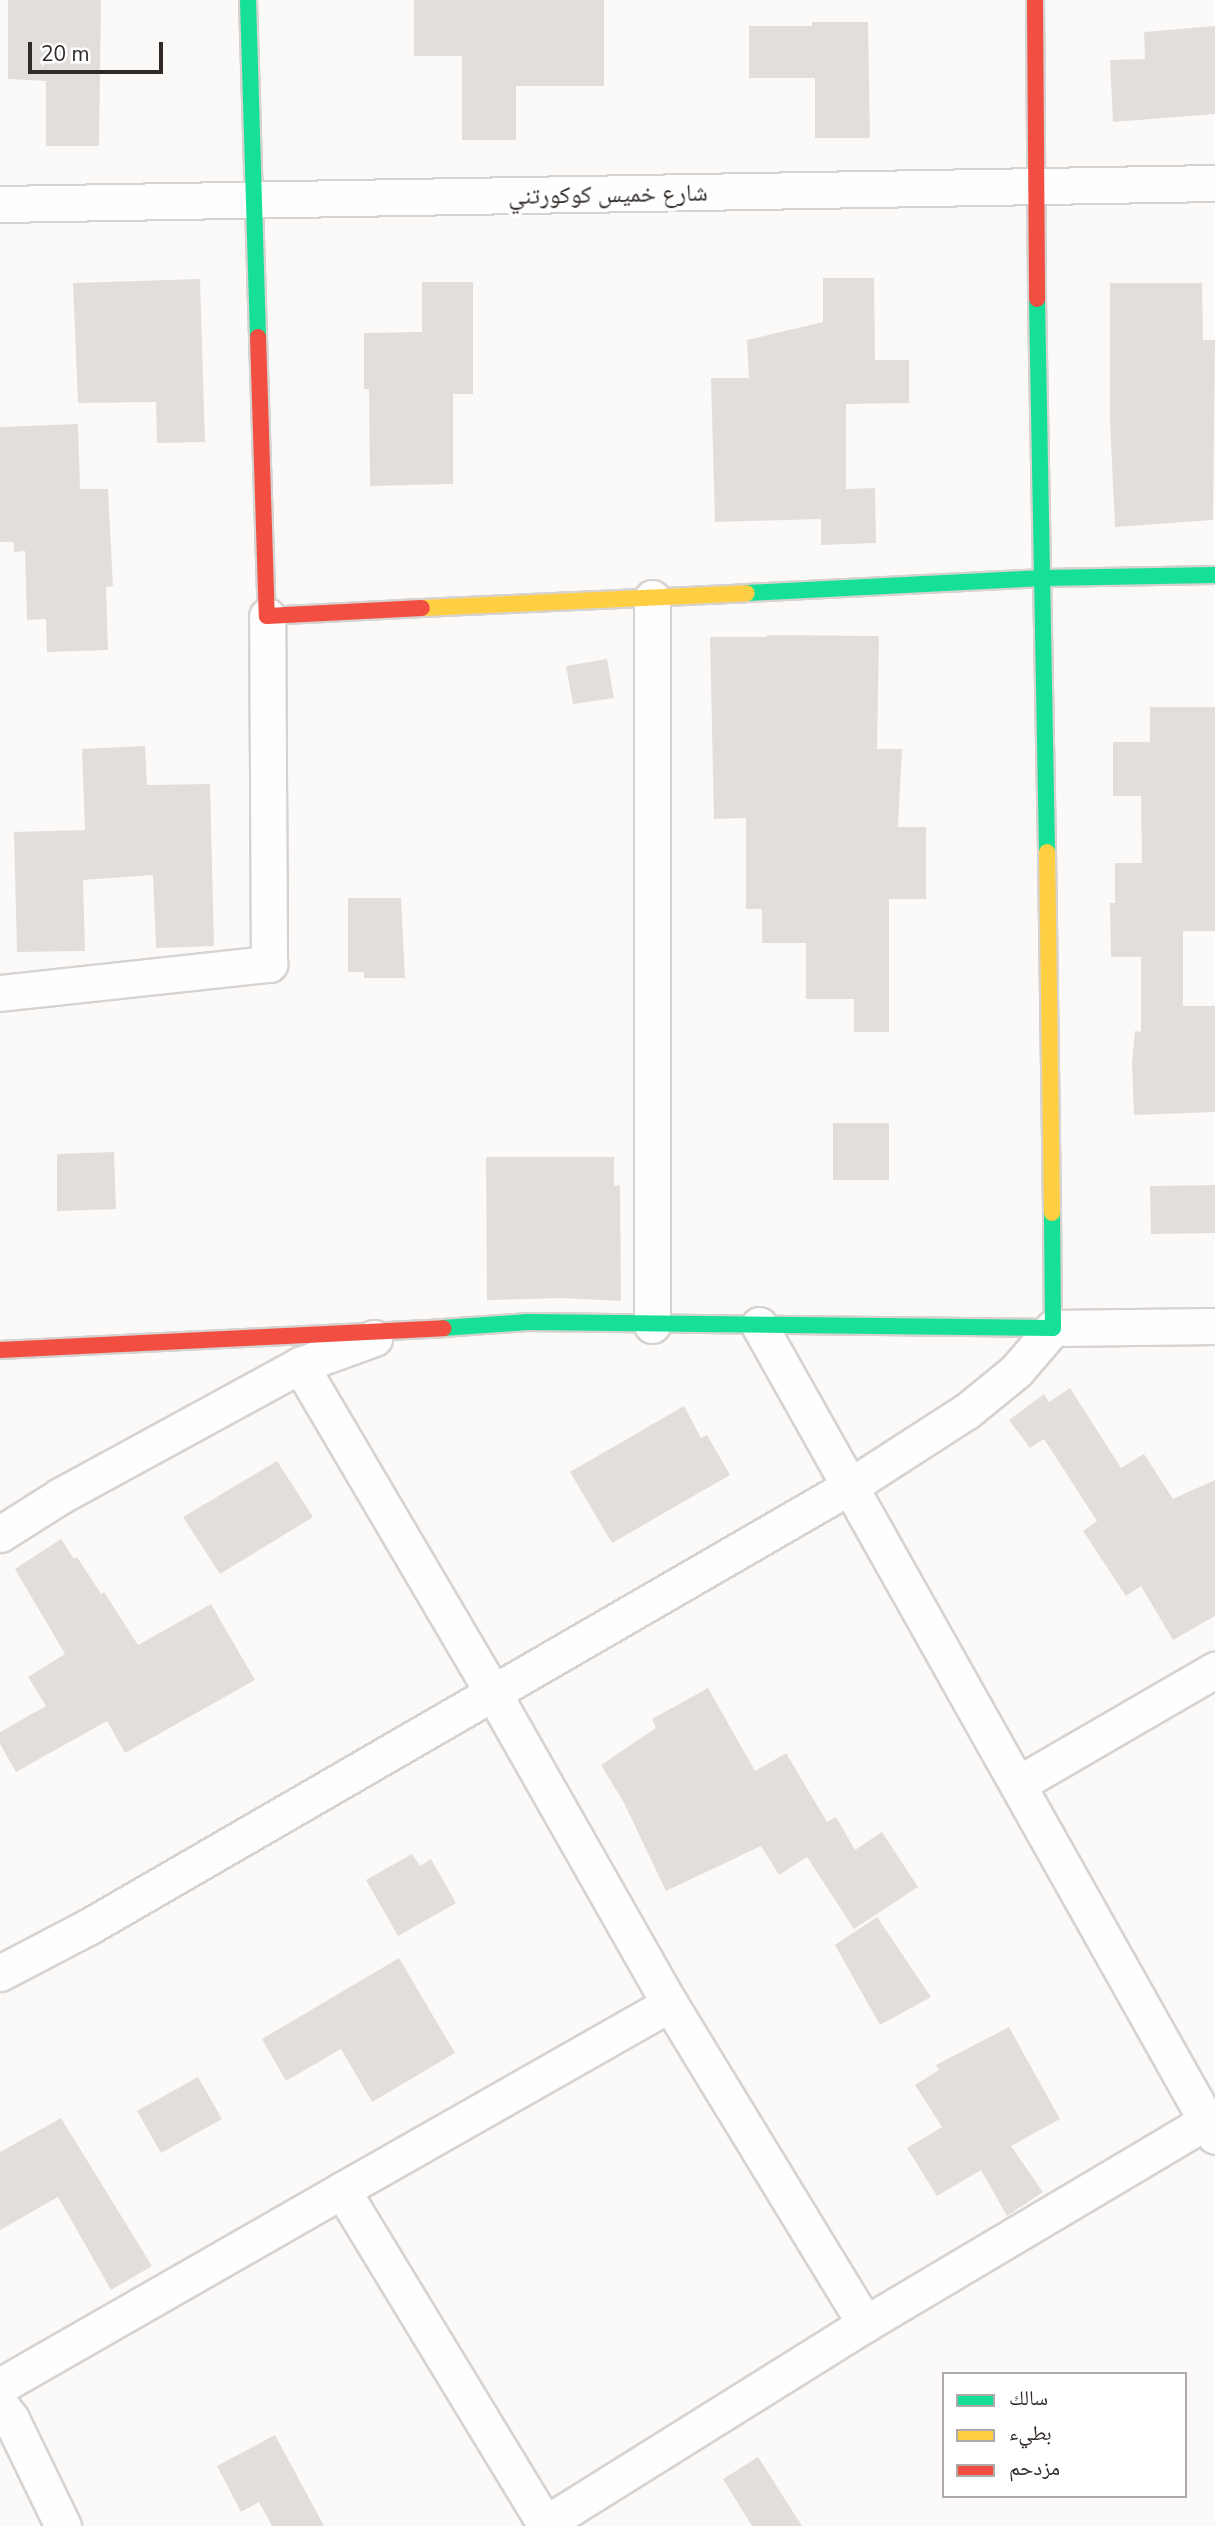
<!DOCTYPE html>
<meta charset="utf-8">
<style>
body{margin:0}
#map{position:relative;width:1215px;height:2526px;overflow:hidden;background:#fcfaf9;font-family:"Nunito Sans","Noto Naskh Arabic",sans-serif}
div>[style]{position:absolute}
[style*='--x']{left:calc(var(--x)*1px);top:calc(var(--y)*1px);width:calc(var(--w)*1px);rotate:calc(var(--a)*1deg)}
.building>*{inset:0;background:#e2dedc}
.roads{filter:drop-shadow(2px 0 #d7d3d1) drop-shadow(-2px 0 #d7d3d1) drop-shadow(0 2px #d7d3d1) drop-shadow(0 -2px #d7d3d1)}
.street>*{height:35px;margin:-17.5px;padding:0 17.5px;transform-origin:17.5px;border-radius:17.5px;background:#fffefe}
.fast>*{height:16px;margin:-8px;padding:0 8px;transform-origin:8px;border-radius:8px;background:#16e098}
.slow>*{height:16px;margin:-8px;padding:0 8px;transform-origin:8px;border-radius:8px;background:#ffcf43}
.jam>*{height:16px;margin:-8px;padding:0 8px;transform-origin:8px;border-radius:8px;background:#f24e42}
span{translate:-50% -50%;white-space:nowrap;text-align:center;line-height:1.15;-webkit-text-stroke:7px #fff;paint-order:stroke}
.street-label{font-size:24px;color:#312a27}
.legend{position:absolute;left:942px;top:2372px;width:245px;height:126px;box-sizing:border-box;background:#fff;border:2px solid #adaaa9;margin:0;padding:9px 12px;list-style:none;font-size:21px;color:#312a27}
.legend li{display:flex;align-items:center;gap:14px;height:35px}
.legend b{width:35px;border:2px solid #adaaa9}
.scale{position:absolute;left:28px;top:42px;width:135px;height:32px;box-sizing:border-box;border:4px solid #312a27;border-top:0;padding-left:9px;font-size:21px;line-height:24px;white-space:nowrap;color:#312a27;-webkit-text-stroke:5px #fff;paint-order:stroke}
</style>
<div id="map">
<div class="building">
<div style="clip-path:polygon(8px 0,101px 0,99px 146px,46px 146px,46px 81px,8px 79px)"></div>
<div style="clip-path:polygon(414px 0,604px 0,604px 86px,516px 86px,516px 140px,462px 140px,462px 56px,414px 56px)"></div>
<div style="clip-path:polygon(812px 22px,868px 22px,870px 138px,815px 138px,815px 78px,749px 78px,749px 26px,812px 26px)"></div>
<div style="clip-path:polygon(1215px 26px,1215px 114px,1113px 122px,1110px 60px,1145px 59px,1144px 32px)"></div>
<div style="clip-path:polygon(823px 278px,874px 278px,875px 360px,909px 360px,909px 403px,846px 404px,846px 489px,875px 488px,876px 543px,821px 545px,821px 519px,715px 522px,711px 378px,749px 378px,747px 340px,823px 322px)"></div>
<div style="clip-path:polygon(200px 279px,205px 442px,157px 443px,156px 402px,78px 403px,73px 283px)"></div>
<div style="clip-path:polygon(422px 282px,473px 282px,473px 394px,453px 394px,453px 484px,370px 486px,369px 389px,364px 389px,364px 333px,422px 332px)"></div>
<div style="clip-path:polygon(1110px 283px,1202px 283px,1203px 340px,1215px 340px,1213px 520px,1115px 527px,1110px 420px)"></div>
<div style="clip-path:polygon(78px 424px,80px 489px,108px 489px,113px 586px,106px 587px,108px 650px,47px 652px,46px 619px,27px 620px,25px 551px,14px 552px,14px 542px,0 542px,0 427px)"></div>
<div style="clip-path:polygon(767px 635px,878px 636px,879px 639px,877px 749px,902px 749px,898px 827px,926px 827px,926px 899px,889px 899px,889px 1032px,854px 1032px,854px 999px,806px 999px,806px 943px,762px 943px,762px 909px,746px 909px,746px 818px,714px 819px,710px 637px,767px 637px)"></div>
<div style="clip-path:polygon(607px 659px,614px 698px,573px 704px,566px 666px)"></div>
<div style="clip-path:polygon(1150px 707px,1215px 707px,1215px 931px,1183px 931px,1183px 1006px,1215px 1006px,1215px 1112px,1134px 1115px,1132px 1063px,1135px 1031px,1141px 1032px,1141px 957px,1111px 957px,1110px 903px,1115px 903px,1115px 863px,1142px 863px,1141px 796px,1113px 796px,1113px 742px,1150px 742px)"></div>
<div style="clip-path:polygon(145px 746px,147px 785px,210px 784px,214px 946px,156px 948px,153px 875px,83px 880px,85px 951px,17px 952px,14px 832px,85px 830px,82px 749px)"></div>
<div style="clip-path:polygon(348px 898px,401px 898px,405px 978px,364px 978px,364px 972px,348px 972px)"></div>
<div style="clip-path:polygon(833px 1123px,889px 1123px,889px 1180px,833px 1180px)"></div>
<div style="clip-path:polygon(114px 1152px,116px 1209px,57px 1211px,57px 1154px)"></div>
<div style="clip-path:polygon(486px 1157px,614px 1157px,614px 1186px,620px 1185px,621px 1301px,563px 1298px,487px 1300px)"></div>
<div style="clip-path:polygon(1215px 1185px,1215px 1233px,1151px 1234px,1150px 1186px)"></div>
<div style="clip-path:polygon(1070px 1388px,1121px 1468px,1144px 1454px,1173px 1499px,1215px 1480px,1215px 1616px,1173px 1640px,1141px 1586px,1126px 1596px,1083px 1531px,1097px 1521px,1044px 1439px,1030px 1448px,1009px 1420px,1044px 1394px,1049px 1402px)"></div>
<div style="clip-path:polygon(684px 1406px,701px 1438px,707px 1435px,730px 1475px,612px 1543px,570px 1472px)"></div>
<div style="clip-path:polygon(277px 1461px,313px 1517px,220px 1574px,183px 1517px)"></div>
<div style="clip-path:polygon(61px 1539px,74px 1559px,77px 1557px,101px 1594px,104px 1592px,138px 1645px,211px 1604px,255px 1680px,125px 1753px,107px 1721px,16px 1772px,0 1744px,0 1732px,46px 1706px,28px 1677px,65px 1654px,15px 1569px)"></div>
<div style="clip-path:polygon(708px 1688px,755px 1771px,786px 1753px,827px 1822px,836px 1817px,855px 1850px,882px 1832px,918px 1887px,854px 1929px,807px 1857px,779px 1875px,761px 1846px,666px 1891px,624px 1803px,601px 1765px,656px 1728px,652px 1719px)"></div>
<div style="clip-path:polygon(412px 1854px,420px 1866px,431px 1859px,456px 1903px,398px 1936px,366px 1880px)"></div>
<div style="clip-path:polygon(877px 1917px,931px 1997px,880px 2025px,835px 1945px)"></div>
<div style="clip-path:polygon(399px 1958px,455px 2053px,372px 2102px,341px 2049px,286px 2081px,262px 2039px)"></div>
<div style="clip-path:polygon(1009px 2027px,1060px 2119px,1011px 2146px,1043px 2192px,1007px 2216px,981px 2170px,937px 2196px,907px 2148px,942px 2127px,915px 2085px,939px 2070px,936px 2065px)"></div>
<div style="clip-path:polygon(198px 2077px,222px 2119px,161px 2153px,137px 2111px)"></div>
<div style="clip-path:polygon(61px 2118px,152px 2266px,111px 2290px,58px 2197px,0 2230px,0 2152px)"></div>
<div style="clip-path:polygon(275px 2435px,324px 2526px,272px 2526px,259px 2502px,241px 2512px,217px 2466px)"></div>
<div style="clip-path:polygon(758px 2457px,802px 2526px,752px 2526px,723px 2479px)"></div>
</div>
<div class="roads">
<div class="street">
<div style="--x:0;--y:204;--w:1215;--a:-0.99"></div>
<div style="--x:652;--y:598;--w:727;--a:90"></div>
<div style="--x:0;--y:993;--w:271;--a:-6.2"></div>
<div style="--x:269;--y:964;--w:348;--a:-90.3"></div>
<div style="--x:759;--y:1325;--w:930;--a:60.65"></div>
<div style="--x:300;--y:1365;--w:378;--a:59.5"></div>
<div style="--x:492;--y:1691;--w:360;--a:60.4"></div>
<div style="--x:670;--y:2004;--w:375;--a:58.6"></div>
<div style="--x:865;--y:2324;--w:407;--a:-30.7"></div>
<div style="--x:0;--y:1534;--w:71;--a:-32.3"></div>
<div style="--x:60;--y:1496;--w:273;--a:-28.6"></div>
<div style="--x:300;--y:1365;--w:79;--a:-20"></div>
<div style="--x:1018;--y:1784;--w:228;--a:-30.1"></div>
<div style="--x:0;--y:1973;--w:99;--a:-27.6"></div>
<div style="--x:88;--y:1927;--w:883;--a:-30.05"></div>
<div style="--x:852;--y:1485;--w:137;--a:-32.8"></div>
<div style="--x:967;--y:1411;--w:63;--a:-39.2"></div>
<div style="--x:1016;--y:1371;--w:57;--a:-49.3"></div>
<div style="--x:1053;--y:1328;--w:162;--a:-0.7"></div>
<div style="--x:342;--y:2190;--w:377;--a:-29.6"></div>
<div style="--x:0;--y:2386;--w:394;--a:-29.8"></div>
<div style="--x:342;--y:2190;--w:393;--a:58.7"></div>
<div style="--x:0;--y:2404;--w:19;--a:54"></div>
<div style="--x:11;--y:2419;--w:119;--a:64.1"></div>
<div style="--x:545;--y:2524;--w:377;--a:-32"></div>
</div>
<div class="fast">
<div style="--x:248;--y:0;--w:337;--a:88.3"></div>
<div style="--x:1037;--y:299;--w:553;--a:88.96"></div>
<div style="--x:747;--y:593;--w:297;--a:-2.9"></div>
<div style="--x:1044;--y:578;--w:171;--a:-1"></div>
<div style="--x:443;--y:1328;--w:85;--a:-4"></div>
<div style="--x:528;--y:1322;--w:525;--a:0.65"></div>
<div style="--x:1053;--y:1328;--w:115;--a:-90.5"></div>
</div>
<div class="slow">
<div style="--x:422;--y:608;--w:325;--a:-2.6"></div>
<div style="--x:1047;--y:852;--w:361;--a:89.2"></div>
</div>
<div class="jam">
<div style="--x:1035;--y:0;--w:299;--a:89.6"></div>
<div style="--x:258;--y:337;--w:279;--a:88.2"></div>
<div style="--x:267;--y:616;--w:155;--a:-3"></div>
<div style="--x:0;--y:1350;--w:444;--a:-2.8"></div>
</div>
</div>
<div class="street-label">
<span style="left:608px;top:195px;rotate:-1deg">شارع خميس كوكورتني</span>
</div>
<ul class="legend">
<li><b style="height:9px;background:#16e098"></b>سالك</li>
<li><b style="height:9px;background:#ffcf43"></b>بطيء</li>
<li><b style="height:9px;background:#f24e42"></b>مزدحم</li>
</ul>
<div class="scale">20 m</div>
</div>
